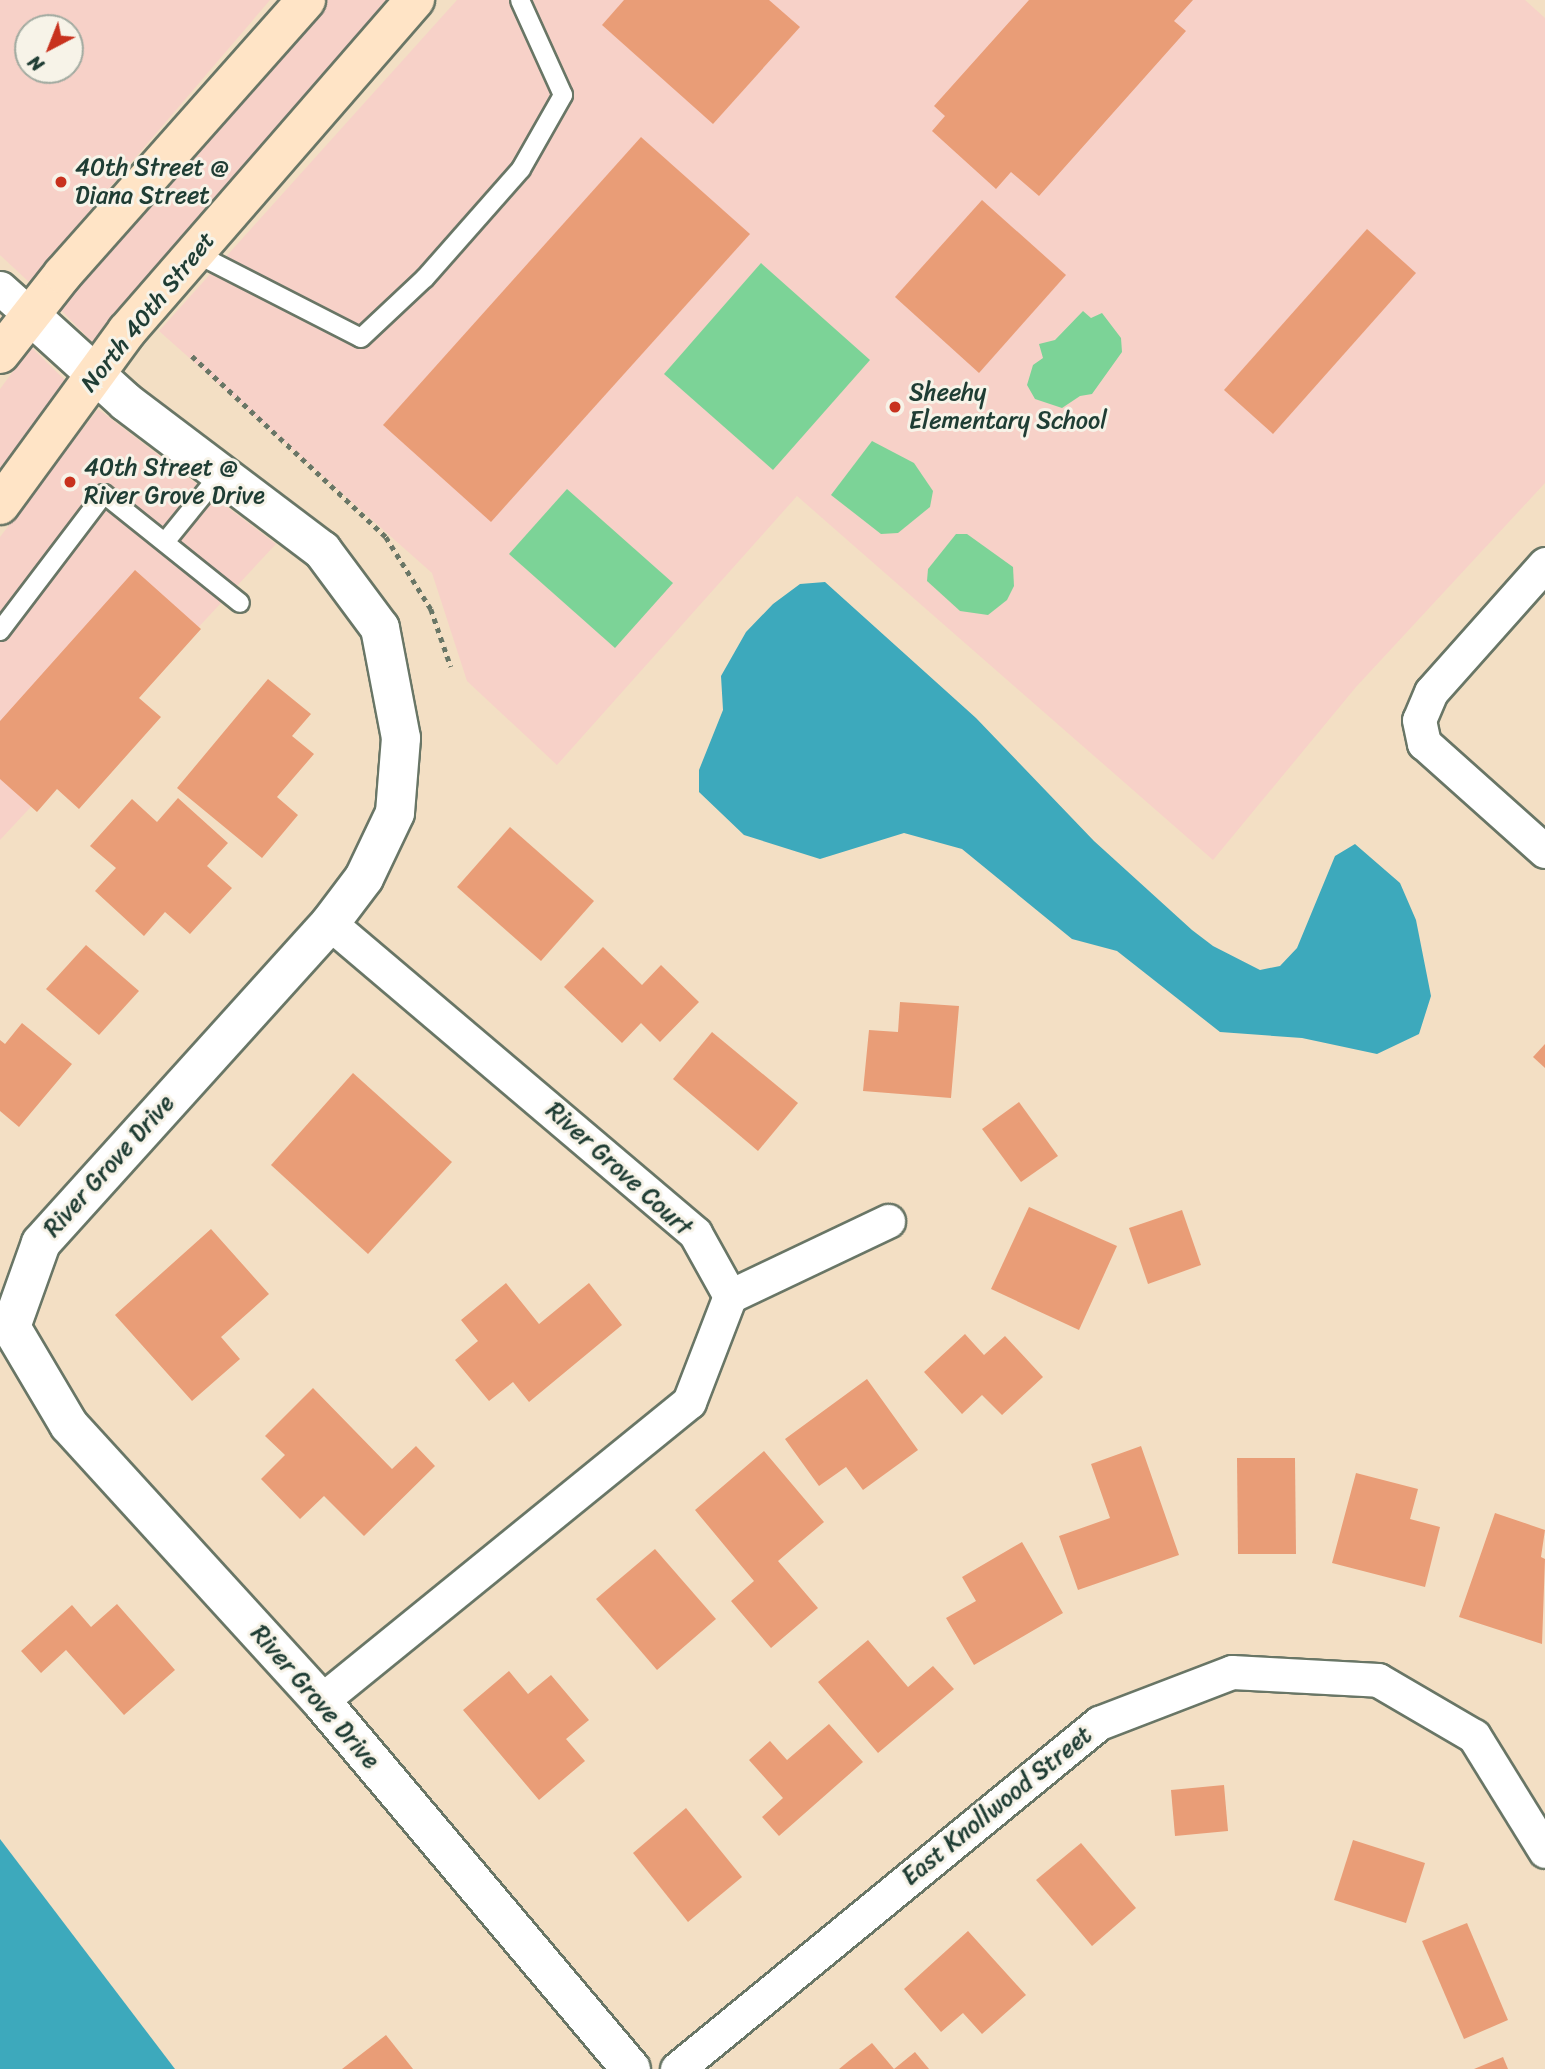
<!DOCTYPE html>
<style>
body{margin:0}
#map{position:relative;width:1545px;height:2069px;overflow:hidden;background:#f3dfc4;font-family:Sriracha,sans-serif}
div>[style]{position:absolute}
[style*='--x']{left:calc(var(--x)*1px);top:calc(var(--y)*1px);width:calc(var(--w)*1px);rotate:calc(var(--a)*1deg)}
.built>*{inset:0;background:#f7d1c8}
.green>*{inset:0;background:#7cd397}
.water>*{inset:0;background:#3da9bc}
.building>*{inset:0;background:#e99d77}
.path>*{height:4.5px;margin-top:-2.25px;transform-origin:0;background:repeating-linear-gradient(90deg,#697666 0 5px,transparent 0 10px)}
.roads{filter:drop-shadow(2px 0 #697666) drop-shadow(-2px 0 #697666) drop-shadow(0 2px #697666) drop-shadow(0 -2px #697666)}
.service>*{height:18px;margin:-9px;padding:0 9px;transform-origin:9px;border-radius:9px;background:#fff}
.minor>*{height:33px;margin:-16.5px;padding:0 16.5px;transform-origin:16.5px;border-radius:16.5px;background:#fff}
.tertiary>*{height:38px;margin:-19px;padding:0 19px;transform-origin:19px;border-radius:19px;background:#fff}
.secondary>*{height:38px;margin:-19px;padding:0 19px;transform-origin:19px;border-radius:19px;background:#ffe4c6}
.dots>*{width:19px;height:19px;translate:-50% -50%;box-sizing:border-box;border:4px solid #f7f3e8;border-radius:50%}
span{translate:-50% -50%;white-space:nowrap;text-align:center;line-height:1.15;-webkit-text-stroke:6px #f7f3e8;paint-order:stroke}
.poi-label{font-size:24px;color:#1f3d34}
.left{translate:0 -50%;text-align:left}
.street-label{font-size:24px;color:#1f3d34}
.north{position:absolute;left:14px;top:14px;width:70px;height:70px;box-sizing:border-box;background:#f7f3e8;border:2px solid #a1aaa0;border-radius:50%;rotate:222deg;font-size:19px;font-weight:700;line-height:28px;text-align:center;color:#1f3d34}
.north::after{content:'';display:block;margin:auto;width:24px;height:32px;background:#c8321e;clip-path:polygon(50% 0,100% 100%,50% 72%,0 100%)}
</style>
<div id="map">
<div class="built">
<div style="clip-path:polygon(evenodd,0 0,270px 0,29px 282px,0 255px,0 0,28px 28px,70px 28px,70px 70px,28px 70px,28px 28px)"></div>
<div style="clip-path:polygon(325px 0,388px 0,93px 343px,60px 309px)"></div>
<div style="clip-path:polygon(457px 0,1525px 0,1545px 18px,1545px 483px,1356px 687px,1213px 860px,797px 496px,557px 765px,467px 681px,432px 573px,159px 331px)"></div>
<div style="clip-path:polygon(31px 347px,66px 381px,0 468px,0 389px)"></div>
<div style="clip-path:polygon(98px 409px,276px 544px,0 840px,0 537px)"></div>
</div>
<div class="green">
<div style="clip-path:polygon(761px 263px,870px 360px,773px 470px,664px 374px)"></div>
<div style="clip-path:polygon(1083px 311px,1091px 318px,1102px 313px,1121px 338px,1122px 352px,1092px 394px,1080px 396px,1062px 408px,1035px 399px,1027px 385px,1033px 365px,1043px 358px,1039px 344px,1055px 340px)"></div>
<div style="clip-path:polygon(872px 441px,914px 463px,933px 491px,930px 507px,898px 533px,881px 534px,831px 495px)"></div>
<div style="clip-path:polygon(567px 489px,673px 583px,615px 648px,509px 554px)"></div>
<div style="clip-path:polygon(956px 534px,967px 534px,1013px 567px,1014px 586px,1007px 600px,988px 615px,960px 611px,927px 581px,928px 569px)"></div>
</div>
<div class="water">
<div style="clip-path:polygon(825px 582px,976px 718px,1094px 841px,1192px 930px,1213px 946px,1260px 970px,1280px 966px,1297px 948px,1335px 856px,1355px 844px,1400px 883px,1416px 920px,1431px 996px,1419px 1034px,1377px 1054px,1302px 1038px,1220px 1032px,1117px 951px,1072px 939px,962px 849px,904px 833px,820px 859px,744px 835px,699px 792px,699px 770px,723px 710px,721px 676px,746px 632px,773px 604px,800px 584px)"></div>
<div style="clip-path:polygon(0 1839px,175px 2069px,0 2069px)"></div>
</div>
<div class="building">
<div style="clip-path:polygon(624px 0,769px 0,800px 27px,713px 124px,602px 25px)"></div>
<div style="clip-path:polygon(1029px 0,1193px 0,1174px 21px,1186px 31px,1039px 196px,1011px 172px,996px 189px,932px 131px,945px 116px,934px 106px)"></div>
<div style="clip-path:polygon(641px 137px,750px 234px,491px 522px,383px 425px)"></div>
<div style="clip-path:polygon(982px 200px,1066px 275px,979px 373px,895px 297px)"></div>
<div style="clip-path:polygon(1367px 229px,1416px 273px,1273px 434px,1224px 390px)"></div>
<div style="clip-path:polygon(135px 570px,201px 629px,139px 698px,161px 717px,79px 809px,57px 789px,37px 812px,0 779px,0 721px)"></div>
<div style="clip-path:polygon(268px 679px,311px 714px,292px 736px,314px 754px,277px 797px,298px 815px,262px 858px,177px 788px)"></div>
<div style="clip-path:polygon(178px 798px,228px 843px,207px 866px,232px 888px,190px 934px,165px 912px,144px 936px,95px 891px,116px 868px,90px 846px,132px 799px,157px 822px)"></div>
<div style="clip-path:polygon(510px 827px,594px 901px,541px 961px,457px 887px)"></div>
<div style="clip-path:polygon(86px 945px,139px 991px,99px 1035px,46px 989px)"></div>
<div style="clip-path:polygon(603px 947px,642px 985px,661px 965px,699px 1002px,660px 1042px,641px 1023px,622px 1043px,564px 987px)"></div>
<div style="clip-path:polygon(900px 1002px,959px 1006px,951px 1098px,863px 1091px,869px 1030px,898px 1032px)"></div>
<div style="clip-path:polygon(22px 1023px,72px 1064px,19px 1127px,0 1111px,0 1040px,5px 1044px)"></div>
<div style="clip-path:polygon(712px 1032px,798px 1103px,758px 1151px,673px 1079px)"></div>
<div style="clip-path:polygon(1545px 1044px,1545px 1068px,1533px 1057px)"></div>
<div style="clip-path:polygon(353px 1073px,452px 1162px,368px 1254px,271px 1165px)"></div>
<div style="clip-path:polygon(1019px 1102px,1058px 1156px,1021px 1182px,982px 1129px)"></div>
<div style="clip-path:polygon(1029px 1207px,1117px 1246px,1079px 1330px,991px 1289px)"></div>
<div style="clip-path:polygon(1182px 1210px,1201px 1265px,1148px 1284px,1129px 1228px)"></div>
<div style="clip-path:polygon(211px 1229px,269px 1294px,221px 1337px,240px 1359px,192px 1401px,115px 1315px)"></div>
<div style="clip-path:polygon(506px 1283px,539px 1324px,589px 1283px,622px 1325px,529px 1402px,513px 1382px,489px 1401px,455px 1360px,478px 1341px,461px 1320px)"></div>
<div style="clip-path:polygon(965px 1334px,984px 1355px,1005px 1336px,1043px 1377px,1002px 1415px,982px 1395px,962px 1414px,924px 1372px)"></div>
<div style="clip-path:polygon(867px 1379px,918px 1450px,863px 1490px,846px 1467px,819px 1486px,785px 1439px)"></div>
<div style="clip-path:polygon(313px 1388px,392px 1469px,416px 1446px,435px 1466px,364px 1536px,324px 1496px,300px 1519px,261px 1479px,285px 1455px,265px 1436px)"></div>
<div style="clip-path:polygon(1141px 1446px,1179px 1555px,1078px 1590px,1059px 1536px,1110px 1518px,1091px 1464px)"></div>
<div style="clip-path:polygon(764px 1451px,824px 1522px,778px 1561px,818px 1608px,771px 1648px,731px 1601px,754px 1581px,695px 1510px)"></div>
<div style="clip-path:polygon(1237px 1458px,1295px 1458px,1296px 1554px,1238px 1554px)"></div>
<div style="clip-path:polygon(1356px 1473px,1418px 1489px,1410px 1519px,1440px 1527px,1425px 1587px,1332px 1563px)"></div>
<div style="clip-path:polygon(1495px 1513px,1545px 1530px,1541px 1557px,1545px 1559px,1542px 1644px,1459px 1617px)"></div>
<div style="clip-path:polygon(1022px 1542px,1063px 1613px,974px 1665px,946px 1618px,976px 1601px,962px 1577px)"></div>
<div style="clip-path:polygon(655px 1549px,716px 1619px,657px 1670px,596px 1599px)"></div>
<div style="clip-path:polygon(117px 1604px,175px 1670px,124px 1715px,66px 1650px,41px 1673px,21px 1651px,72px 1605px,91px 1627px)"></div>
<div style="clip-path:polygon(868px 1640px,908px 1687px,933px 1666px,954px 1689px,878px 1753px,818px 1682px)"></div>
<div style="clip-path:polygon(509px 1671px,528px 1694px,551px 1675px,589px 1720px,566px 1739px,585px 1761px,539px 1800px,463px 1710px)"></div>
<div style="clip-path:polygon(829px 1724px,863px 1762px,779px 1836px,762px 1817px,783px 1798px,749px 1760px,770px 1741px,787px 1760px)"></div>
<div style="clip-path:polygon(1224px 1785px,1228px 1831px,1175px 1836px,1171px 1790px)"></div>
<div style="clip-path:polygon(686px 1808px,742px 1877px,688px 1922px,633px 1853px)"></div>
<div style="clip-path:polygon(1353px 1840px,1425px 1863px,1406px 1923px,1334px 1900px)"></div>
<div style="clip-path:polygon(1081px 1843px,1136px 1908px,1092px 1946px,1036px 1880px)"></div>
<div style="clip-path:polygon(1467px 1923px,1508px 2020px,1464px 2039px,1422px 1941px)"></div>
<div style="clip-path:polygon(968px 1931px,1026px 1995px,982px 2034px,963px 2013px,941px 2032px,904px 1989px)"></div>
<div style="clip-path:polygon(386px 2035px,413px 2069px,342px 2069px)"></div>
<div style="clip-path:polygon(872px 2043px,894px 2069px,839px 2069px,850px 2060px)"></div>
<div style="clip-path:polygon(915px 2052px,929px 2069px,894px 2069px)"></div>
<div style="clip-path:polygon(1503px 2057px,1508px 2069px,1474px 2069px)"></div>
</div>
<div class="path">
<div style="--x:192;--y:356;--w:265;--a:43"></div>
<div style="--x:386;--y:537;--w:85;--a:58"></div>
<div style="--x:431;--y:609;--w:61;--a:71"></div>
</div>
<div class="roads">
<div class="service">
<div style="--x:195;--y:253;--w:186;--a:27.1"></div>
<div style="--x:361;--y:338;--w:88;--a:-43.2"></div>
<div style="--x:425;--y:278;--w:145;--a:-48.6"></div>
<div style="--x:521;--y:169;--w:85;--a:-60.4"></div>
<div style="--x:563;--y:95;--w:104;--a:-114.4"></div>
<div style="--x:165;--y:542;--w:89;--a:-50.9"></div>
<div style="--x:0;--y:631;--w:172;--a:-52.8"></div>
<div style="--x:104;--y:494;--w:174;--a:38.7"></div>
</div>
<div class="minor">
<div style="--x:0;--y:288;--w:39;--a:42"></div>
<div style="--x:1545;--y:564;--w:171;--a:131.7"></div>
<div style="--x:1431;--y:692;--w:30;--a:113"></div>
<div style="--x:1419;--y:720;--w:24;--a:78"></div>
<div style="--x:1424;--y:743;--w:162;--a:41.8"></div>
<div style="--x:730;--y:1296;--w:175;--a:-25.4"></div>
<div style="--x:321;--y:1701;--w:474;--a:-39.1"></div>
<div style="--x:689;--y:1402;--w:114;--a:-68.9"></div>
<div style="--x:730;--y:1296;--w:72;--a:-119.1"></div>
<div style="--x:695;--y:1233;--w:479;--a:-139.7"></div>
<div style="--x:677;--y:2069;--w:546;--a:-39.35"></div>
<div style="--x:1099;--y:1723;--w:142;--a:-21"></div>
<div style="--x:1232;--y:1672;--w:146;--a:3.1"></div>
<div style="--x:1378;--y:1680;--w:111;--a:30.3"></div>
<div style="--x:1474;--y:1736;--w:135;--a:58.3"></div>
</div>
<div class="tertiary">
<div style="--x:29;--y:314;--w:131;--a:42.2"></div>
<div style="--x:126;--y:402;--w:246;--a:37.1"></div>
<div style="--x:322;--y:550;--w:97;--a:53.4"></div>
<div style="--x:380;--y:628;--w:112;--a:79.2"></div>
<div style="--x:401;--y:738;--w:75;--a:94.6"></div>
<div style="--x:395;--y:813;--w:72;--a:115.5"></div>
<div style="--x:364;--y:878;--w:56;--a:127.1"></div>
<div style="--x:330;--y:923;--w:431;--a:132.1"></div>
<div style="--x:41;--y:1243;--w:89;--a:109.7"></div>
<div style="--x:11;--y:1327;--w:114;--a:59.4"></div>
<div style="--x:69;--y:1425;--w:374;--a:47.6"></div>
<div style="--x:321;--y:1701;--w:481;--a:49.9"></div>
</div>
<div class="secondary">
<div style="--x:0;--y:354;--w:102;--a:-51.8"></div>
<div style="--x:63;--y:274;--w:366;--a:-48.4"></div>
<div style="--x:0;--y:505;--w:215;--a:-53.9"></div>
<div style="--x:127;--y:331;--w:439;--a:-49"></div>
</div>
</div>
<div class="dots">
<div style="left:61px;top:182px;background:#c8321e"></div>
<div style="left:895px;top:407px;background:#c8321e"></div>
<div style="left:70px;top:482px;background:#c8321e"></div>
</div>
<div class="poi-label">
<span class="left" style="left:75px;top:182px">40th Street @<br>Diana Street</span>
<span class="left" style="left:909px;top:407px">Sheehy<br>Elementary School</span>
<span class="left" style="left:84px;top:482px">40th Street @<br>River Grove Drive</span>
</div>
<div class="street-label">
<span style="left:148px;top:312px;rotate:-51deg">North 40th Street</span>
<span style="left:109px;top:1166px;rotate:-48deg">River Grove Drive</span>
<span style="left:619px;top:1169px;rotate:42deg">River Grove Court</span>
<span style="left:315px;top:1697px;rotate:49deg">River Grove Drive</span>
<span style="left:997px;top:1806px;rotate:-39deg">East Knollwood Street</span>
</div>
<div class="north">N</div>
</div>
